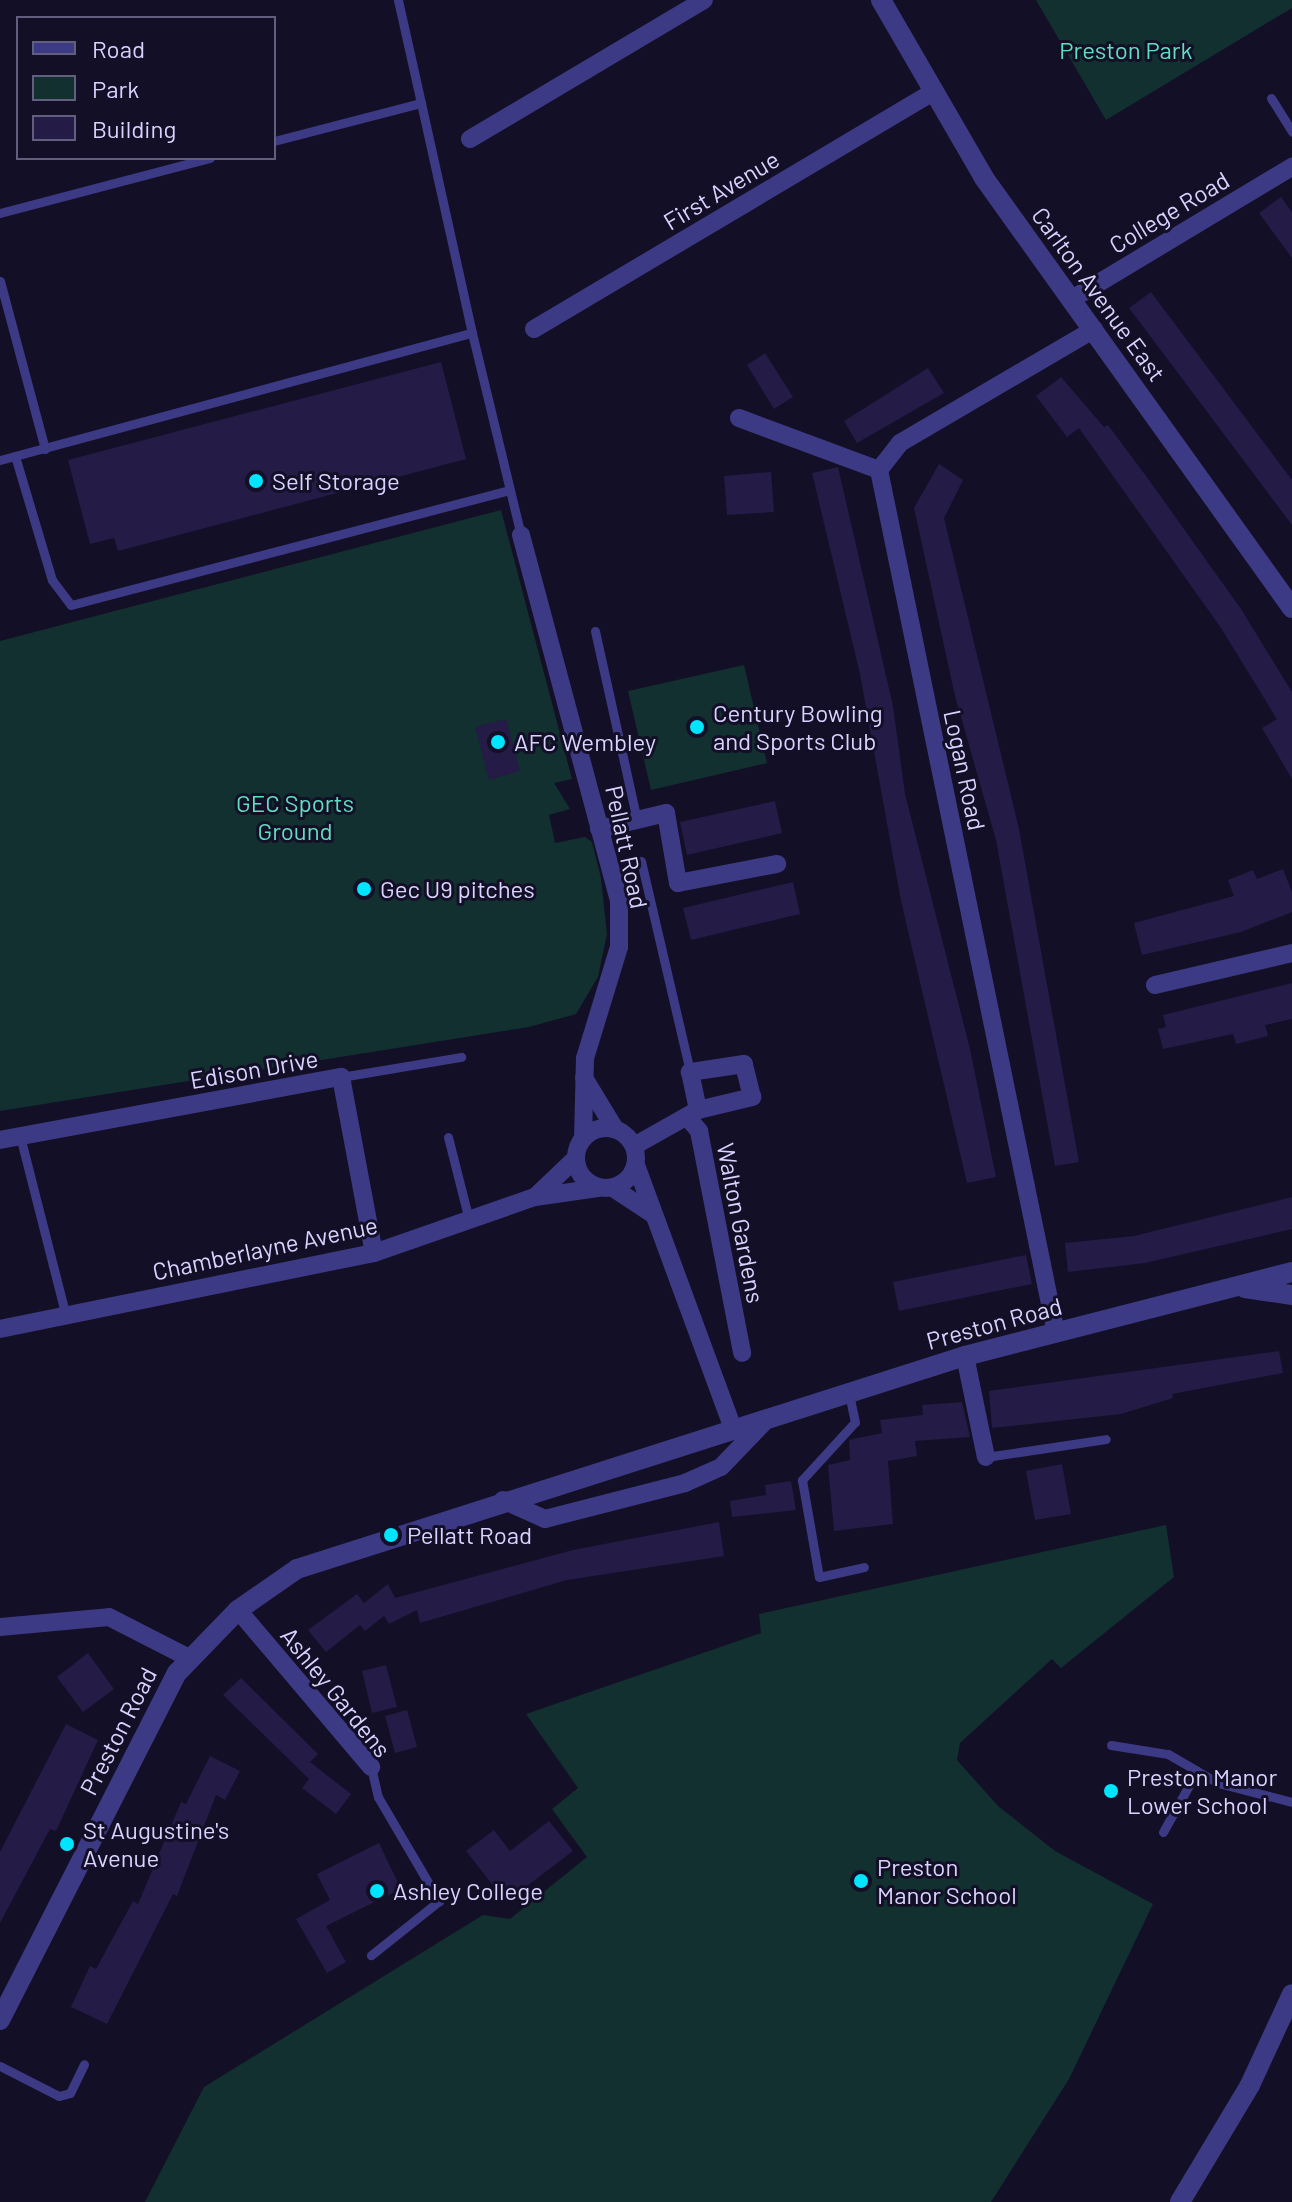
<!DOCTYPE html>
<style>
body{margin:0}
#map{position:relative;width:1292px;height:2202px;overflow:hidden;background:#130f26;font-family:Barlow,sans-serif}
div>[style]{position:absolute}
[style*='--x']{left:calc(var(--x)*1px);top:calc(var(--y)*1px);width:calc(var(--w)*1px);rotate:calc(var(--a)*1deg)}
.green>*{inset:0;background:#12302f}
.building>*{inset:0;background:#241b47}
.service>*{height:9px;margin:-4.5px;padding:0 4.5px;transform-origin:4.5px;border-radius:4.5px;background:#3d3a85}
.minor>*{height:18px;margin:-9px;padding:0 9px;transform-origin:9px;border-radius:9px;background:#3d3a85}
.minor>.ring{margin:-9px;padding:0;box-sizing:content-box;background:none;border:18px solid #3d3a85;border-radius:50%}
.tertiary>*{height:20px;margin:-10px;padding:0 10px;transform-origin:10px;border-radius:10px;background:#3d3a85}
.dots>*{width:22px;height:22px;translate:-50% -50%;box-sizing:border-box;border:4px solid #130f26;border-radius:50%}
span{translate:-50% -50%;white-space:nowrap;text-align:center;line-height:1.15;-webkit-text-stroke:6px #130f26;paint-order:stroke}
.park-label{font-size:24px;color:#5fe0c0}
.street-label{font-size:24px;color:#d9d4ff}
.poi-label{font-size:24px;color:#d9d4ff}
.left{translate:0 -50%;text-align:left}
.legend{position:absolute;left:16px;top:16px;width:260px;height:144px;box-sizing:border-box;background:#130f26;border:2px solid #625e7d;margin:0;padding:10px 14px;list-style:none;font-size:24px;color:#d9d4ff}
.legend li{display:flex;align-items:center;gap:16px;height:40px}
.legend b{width:40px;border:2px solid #625e7d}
</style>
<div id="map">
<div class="green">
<div style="clip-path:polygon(1036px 0,1292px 0,1292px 8px,1106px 120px)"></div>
<div style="clip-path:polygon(501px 510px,572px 779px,554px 783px,570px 809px,549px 815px,555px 843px,585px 837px,592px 842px,601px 878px,607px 934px,598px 977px,576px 1014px,529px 1027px,0 1111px,0 641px)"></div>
<div style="clip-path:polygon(744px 665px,767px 763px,651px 790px,628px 691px)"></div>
<div style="clip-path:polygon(1166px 1525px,1174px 1577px,1061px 1668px,1052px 1659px,960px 1743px,957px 1760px,998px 1806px,1055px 1851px,1153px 1904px,1069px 2079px,991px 2202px,145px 2202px,204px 2087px,483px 1915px,510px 1919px,587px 1857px,552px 1809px,578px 1788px,526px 1714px,761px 1633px,759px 1614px)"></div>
</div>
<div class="building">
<div style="clip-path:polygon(1281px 197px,1292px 212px,1292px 258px,1259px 213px)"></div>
<div style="clip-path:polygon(1151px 292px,1292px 480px,1292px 525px,1129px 308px)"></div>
<div style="clip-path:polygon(765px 353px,793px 397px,774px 409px,747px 365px)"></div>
<div style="clip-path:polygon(441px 362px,466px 459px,118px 551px,114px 538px,90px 544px,68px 460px)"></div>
<div style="clip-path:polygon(928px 368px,944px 393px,857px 443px,844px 421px)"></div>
<div style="clip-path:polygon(1061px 377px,1104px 427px,1108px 425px,1149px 480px,1241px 609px,1292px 692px,1292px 779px,1262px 728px,1277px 719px,1221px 628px,1079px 428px,1067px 437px,1036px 396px)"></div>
<div style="clip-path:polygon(939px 464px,963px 480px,944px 518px,1019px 829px,1079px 1162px,1055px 1166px,996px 840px,955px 696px,914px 508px)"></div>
<div style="clip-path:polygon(838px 467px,893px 706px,905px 794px,970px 1049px,996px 1177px,967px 1183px,901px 901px,860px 674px,812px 473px)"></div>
<div style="clip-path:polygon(771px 472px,774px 512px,727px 515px,724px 476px)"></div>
<div style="clip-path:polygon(506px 719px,520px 771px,489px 780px,475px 727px)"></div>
<div style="clip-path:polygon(775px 801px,782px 833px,687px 855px,680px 822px)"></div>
<div style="clip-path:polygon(1283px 869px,1292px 892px,1292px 912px,1241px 932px,1142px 955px,1134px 923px,1234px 896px,1228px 880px,1253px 870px,1257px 879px)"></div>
<div style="clip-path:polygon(793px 882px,800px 914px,691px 940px,683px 908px)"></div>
<div style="clip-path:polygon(1292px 983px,1292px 1019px,1265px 1025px,1268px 1036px,1236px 1044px,1233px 1034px,1163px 1049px,1158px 1029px,1166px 1027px,1163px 1015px)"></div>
<div style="clip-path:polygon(1292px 1197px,1292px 1229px,1145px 1263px,1068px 1272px,1065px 1243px,1134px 1236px)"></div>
<div style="clip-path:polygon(1026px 1255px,1032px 1284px,899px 1311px,893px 1282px)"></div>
<div style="clip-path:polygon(1279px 1351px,1283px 1373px,1172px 1394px,1173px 1398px,1121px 1414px,992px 1428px,989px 1391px)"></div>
<div style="clip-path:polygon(962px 1402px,970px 1437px,915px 1441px,917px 1456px,888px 1461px,893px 1524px,834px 1531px,828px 1465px,850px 1460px,849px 1440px,882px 1433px,880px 1420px,923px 1415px,922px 1405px)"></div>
<div style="clip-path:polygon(1062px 1464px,1071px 1514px,1035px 1520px,1026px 1471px)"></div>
<div style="clip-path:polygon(791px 1481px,796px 1510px,732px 1517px,730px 1501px,766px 1495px,765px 1485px)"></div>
<div style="clip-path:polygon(719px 1522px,724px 1556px,567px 1580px,420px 1623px,417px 1610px,389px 1624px,384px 1616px,365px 1631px,360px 1625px,326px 1652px,308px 1630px,357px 1594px,364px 1603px,388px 1584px,395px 1598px,573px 1550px)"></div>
<div style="clip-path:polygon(88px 1653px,114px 1689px,83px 1712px,57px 1677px)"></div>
<div style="clip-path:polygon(386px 1665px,397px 1707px,372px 1713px,362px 1671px)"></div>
<div style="clip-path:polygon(241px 1678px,318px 1754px,310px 1762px,351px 1794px,336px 1814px,302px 1788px,309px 1779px,223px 1695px)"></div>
<div style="clip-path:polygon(407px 1710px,417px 1747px,395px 1753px,385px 1716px)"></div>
<div style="clip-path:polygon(66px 1724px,98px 1740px,56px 1831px,50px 1829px,0 1923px,0 1852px)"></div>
<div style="clip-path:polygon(210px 1756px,240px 1771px,225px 1800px,216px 1795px,177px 1896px,173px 1894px,107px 2024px,71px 2007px,90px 1966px,96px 1969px,133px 1901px,138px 1904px,181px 1802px,186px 1804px)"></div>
<div style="clip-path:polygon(549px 1821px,573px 1851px,506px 1902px,466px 1851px,494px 1830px,510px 1851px)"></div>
<div style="clip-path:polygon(379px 1843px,401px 1889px,326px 1926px,346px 1962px,327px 1973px,296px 1919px,330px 1900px,317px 1874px)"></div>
</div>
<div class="service">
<div style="--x:398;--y:0;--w:106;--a:77.4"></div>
<div style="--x:1271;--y:98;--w:40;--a:58"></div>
<div style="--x:274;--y:141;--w:152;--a:-14.5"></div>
<div style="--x:421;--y:103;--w:236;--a:77.5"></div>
<div style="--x:0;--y:213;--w:217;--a:-14.7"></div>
<div style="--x:0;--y:281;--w:174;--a:75"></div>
<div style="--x:15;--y:456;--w:129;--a:73.4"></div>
<div style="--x:52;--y:580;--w:31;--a:53"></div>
<div style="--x:71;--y:605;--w:451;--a:-14.7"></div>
<div style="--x:0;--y:460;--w:489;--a:-15.1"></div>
<div style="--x:472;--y:333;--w:208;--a:76.4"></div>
<div style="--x:595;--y:631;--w:194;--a:77.5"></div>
<div style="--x:641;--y:861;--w:217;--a:76.9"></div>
<div style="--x:341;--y:1077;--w:122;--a:-9.5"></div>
<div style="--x:20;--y:1136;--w:182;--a:75.7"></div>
<div style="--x:448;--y:1137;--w:86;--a:75.8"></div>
<div style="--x:849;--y:1394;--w:29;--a:78"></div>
<div style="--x:855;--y:1422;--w:79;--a:132.4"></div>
<div style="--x:802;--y:1480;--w:98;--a:80.1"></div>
<div style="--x:819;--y:1577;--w:46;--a:-12.5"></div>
<div style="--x:986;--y:1457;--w:121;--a:-8.5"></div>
<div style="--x:1111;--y:1745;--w:58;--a:9"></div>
<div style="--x:1168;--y:1754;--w:58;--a:30.1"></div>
<div style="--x:1218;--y:1783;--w:76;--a:14.4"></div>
<div style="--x:371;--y:1767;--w:31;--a:77"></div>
<div style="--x:378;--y:1797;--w:121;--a:59.6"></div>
<div style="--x:439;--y:1901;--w:87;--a:141.5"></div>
<div style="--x:1163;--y:1832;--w:70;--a:-60.9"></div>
<div style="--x:0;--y:2066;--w:66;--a:27"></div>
<div style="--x:59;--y:2096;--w:11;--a:-15"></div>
<div style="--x:70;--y:2093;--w:32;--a:-64"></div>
</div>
<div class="minor">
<div style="--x:470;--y:139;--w:272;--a:-30.7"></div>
<div style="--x:1072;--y:299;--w:257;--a:-31"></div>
<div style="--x:534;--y:329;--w:464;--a:-30.7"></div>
<div style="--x:739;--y:418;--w:149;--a:20.4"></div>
<div style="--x:521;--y:535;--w:379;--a:75"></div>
<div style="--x:619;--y:901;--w:46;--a:90"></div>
<div style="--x:619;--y:947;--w:116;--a:107"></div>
<div style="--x:585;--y:1058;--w:80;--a:91.4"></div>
<div style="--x:599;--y:829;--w:69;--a:-13.4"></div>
<div style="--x:666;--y:813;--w:71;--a:80.3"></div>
<div style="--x:678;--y:883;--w:101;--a:-10.9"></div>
<div style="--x:1155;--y:985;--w:141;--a:-13.1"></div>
<div style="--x:584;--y:1078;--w:60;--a:58.7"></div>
<div style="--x:689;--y:1119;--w:16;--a:50"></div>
<div style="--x:699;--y:1131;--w:226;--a:79"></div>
<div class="ring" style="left:576px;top:1128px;width:42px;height:42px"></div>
<div style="--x:0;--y:1140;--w:347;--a:-10.5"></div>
<div style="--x:341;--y:1077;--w:179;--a:79.4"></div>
<div style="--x:634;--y:1146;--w:73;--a:-29.4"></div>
<div style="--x:698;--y:1110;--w:56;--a:-13.5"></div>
<div style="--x:752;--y:1097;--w:34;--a:-104"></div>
<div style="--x:744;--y:1064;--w:55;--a:171.6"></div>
<div style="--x:690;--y:1072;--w:39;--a:78"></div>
<div style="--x:636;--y:1165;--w:281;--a:69.8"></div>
<div style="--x:613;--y:1188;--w:49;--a:33.4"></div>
<div style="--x:535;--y:1197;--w:55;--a:-43.5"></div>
<div style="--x:0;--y:1329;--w:382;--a:-11.5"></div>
<div style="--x:374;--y:1253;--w:170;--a:-19.2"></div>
<div style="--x:535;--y:1197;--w:65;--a:-8"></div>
<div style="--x:1056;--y:1333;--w:881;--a:-101.59"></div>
<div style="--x:879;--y:470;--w:34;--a:-52"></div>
<div style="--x:900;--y:443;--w:225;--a:-30.4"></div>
<div style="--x:965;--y:1356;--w:103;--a:78.3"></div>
<div style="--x:503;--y:1500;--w:46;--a:24.3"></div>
<div style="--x:545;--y:1519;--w:145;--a:-14.4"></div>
<div style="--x:685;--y:1483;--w:39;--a:-24"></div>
<div style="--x:721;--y:1467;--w:68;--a:-46.2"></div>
<div style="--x:238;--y:1610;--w:206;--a:49.7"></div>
<div style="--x:0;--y:1627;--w:109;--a:-5.2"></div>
<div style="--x:109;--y:1617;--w:90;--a:27.1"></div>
</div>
<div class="tertiary">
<div style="--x:881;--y:0;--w:206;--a:59.9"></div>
<div style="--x:984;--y:178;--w:529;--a:54.39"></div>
<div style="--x:1245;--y:1288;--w:48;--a:8.5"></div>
<div style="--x:0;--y:2020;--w:390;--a:-63"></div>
<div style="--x:177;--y:1673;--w:88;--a:-45.9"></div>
<div style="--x:238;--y:1610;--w:72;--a:-34.8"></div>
<div style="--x:297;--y:1569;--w:701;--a:-17.69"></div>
<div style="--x:965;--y:1356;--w:338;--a:-14.4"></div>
<div style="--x:1180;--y:2202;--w:136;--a:-59.1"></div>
<div style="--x:1250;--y:2085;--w:100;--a:-65.2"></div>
</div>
<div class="dots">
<div style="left:256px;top:481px;background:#00e5ff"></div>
<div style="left:697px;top:727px;background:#00e5ff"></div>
<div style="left:498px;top:742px;background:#00e5ff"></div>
<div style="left:364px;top:889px;background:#00e5ff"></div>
<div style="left:391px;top:1535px;background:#00e5ff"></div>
<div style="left:1111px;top:1791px;background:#00e5ff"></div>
<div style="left:67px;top:1844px;background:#00e5ff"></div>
<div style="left:861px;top:1881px;background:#00e5ff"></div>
<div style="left:377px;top:1891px;background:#00e5ff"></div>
</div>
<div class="park-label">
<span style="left:1126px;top:50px">Preston Park</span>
<span style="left:295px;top:817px">GEC Sports<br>Ground</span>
</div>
<div class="street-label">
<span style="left:721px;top:190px;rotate:-31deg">First Avenue</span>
<span style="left:1169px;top:212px;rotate:-31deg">College Road</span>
<span style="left:1099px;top:294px;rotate:54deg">Carlton Avenue East</span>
<span style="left:965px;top:770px;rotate:78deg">Logan Road</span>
<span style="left:627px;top:847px;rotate:78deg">Pellatt Road</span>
<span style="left:254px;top:1069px;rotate:-10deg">Edison Drive</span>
<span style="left:741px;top:1223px;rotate:79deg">Walton Gardens</span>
<span style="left:265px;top:1248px;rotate:-12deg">Chamberlayne Avenue</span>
<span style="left:994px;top:1323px;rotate:-15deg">Preston Road</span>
<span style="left:336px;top:1692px;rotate:51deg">Ashley Gardens</span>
<span style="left:118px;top:1731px;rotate:-63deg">Preston Road</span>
</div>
<div class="poi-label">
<span class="left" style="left:272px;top:481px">Self Storage</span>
<span class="left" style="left:713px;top:727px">Century Bowling<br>and Sports Club</span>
<span class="left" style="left:514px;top:742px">AFC Wembley</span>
<span class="left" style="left:380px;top:889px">Gec U9 pitches</span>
<span class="left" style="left:407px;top:1535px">Pellatt Road</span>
<span class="left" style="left:1127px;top:1791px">Preston Manor<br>Lower School</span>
<span class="left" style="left:83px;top:1844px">St Augustine's<br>Avenue</span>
<span class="left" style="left:877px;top:1881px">Preston<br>Manor School</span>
<span class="left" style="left:393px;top:1891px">Ashley College</span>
</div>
<ul class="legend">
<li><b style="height:10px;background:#3d3a85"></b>Road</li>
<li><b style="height:22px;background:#12302f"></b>Park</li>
<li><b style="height:22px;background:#241b47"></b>Building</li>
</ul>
</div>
